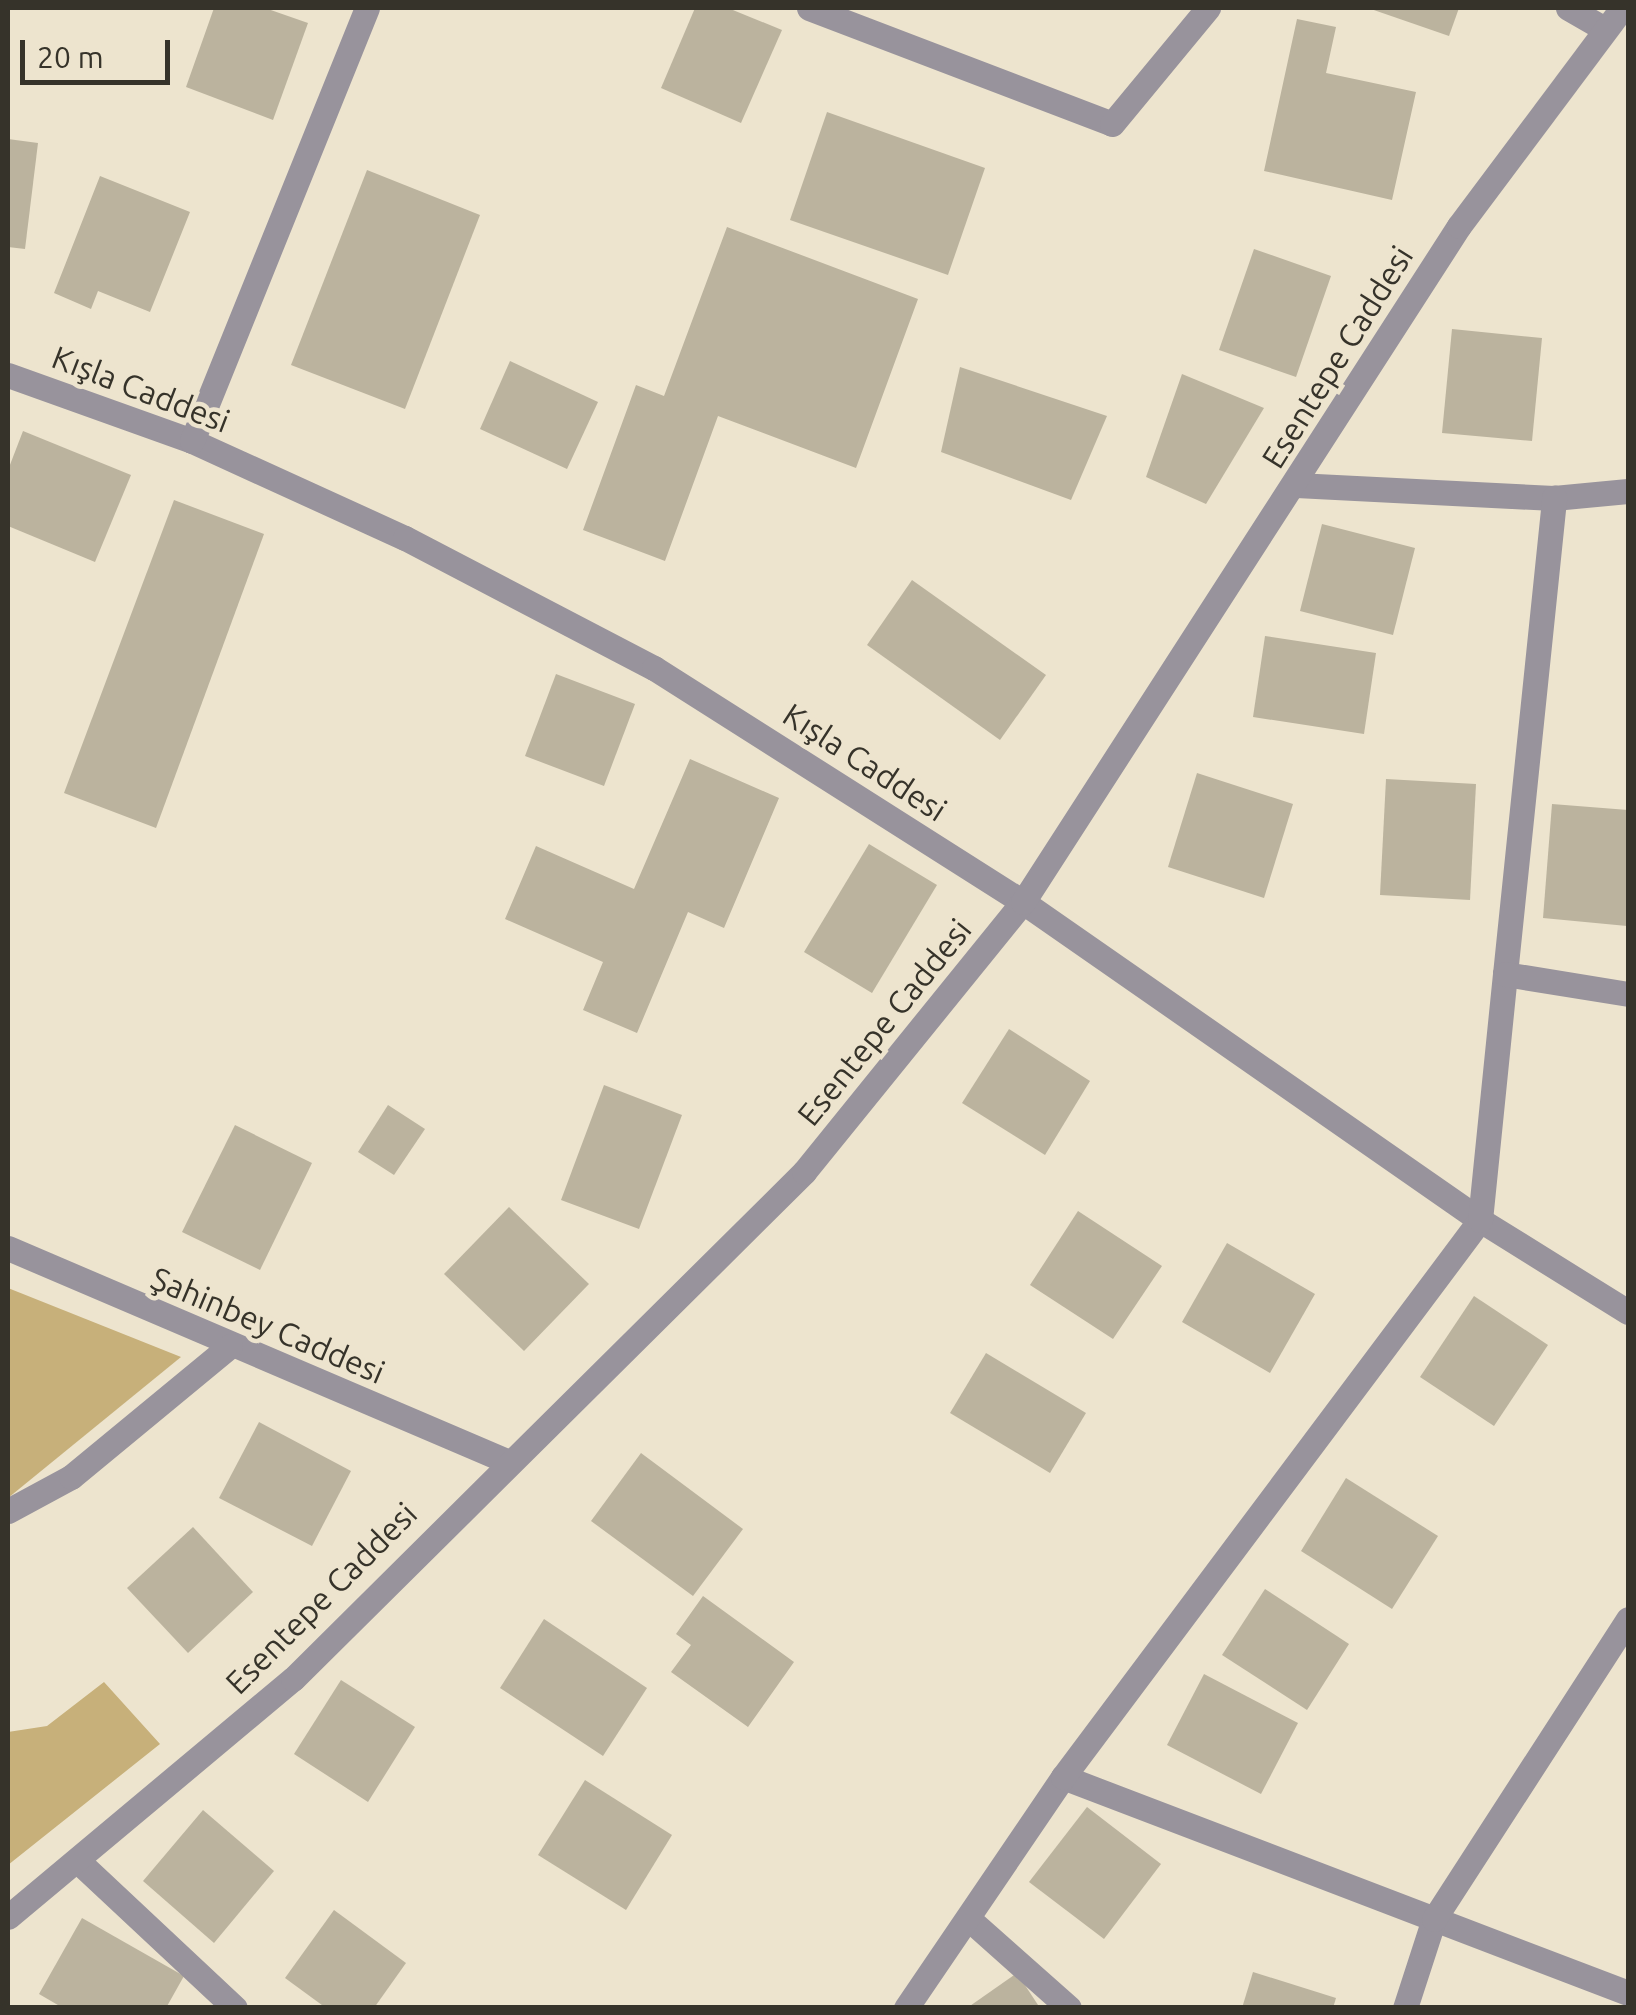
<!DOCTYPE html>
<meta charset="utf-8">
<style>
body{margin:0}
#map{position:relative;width:1636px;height:2015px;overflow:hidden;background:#ede4ce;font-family:Ubuntu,sans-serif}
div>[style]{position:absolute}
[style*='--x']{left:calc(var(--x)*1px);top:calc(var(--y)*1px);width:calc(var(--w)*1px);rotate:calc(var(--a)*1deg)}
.green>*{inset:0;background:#c7b07a}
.building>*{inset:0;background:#bbb39e}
.minor>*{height:25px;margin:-12.5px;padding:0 12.5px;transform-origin:12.5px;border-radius:12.5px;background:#98939c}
span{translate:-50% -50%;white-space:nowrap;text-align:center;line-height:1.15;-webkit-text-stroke:9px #ede4ce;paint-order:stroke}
.street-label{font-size:32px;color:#36332a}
.frame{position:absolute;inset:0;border:10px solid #36332a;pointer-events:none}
.scale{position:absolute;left:20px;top:40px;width:150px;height:45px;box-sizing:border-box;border:5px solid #36332a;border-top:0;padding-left:12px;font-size:30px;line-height:35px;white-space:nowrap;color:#36332a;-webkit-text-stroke:8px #ede4ce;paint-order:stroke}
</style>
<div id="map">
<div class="green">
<div style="clip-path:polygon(8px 1288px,181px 1357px,8px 1498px)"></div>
<div style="clip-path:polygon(104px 1682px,160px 1744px,8px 1865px,8px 1732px,47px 1726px)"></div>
</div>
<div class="building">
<div style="clip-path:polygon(214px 8px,265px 8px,308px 23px,273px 120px,186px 87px)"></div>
<div style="clip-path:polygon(695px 8px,728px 8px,782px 30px,741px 123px,661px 88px)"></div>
<div style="clip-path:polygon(1368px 8px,1459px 8px,1449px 36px)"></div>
<div style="clip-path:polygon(1297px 19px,1336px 27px,1326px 73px,1416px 92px,1392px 200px,1264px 171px)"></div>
<div style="clip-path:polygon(827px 112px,985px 168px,948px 275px,790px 220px)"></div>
<div style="clip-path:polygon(8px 139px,38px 143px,25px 249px,8px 247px)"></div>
<div style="clip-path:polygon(367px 170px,480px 215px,405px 409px,291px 365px)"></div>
<div style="clip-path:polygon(100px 176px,190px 212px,150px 312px,98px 291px,91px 309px,54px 293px)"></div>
<div style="clip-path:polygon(727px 227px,918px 299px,856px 468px,718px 416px,665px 561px,583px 530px,636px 385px,664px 396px)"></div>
<div style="clip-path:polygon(1254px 249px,1331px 276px,1296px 377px,1219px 350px)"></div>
<div style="clip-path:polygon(1452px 329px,1542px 338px,1532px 441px,1442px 433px)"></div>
<div style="clip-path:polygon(510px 361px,598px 402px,567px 469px,480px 429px)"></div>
<div style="clip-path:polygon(960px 367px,1107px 416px,1071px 500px,941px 452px)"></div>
<div style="clip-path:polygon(1182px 374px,1264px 408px,1206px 504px,1146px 477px)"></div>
<div style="clip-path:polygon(23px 431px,131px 475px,95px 562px,8px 526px,8px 470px)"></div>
<div style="clip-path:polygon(174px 500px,264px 534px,156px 828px,64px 793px)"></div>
<div style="clip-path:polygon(1322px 524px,1415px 548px,1393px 635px,1300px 611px)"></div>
<div style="clip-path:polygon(912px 580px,1046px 675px,1000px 740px,867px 645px)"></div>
<div style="clip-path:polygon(1265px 636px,1376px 653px,1364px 734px,1253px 717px)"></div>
<div style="clip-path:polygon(556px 674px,635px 704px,604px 786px,525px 756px)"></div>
<div style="clip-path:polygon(690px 759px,779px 798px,724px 928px,688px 912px,637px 1033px,583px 1010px,603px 962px,505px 919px,536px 846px,634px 889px)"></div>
<div style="clip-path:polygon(1197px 773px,1293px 804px,1264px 898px,1168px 867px)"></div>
<div style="clip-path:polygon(1386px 779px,1476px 784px,1470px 900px,1380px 895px)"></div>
<div style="clip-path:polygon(1552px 804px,1628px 810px,1627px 926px,1543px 918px)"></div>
<div style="clip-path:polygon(869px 844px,937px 885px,872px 993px,804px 952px)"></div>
<div style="clip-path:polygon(1009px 1029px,1090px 1081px,1045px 1155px,962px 1103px)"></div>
<div style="clip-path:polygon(604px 1085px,682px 1115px,639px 1229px,561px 1200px)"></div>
<div style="clip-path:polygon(388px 1105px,425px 1129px,394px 1175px,358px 1152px)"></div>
<div style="clip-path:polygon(235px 1125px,312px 1163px,260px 1270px,182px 1232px)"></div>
<div style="clip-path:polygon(509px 1207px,589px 1284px,524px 1351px,444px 1274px)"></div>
<div style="clip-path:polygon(1078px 1211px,1162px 1266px,1113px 1339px,1030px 1285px)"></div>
<div style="clip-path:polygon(1227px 1243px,1315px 1294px,1270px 1373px,1182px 1322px)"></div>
<div style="clip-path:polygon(1474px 1296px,1548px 1345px,1494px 1426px,1420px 1377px)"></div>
<div style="clip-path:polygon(986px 1353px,1086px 1413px,1050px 1473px,950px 1413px)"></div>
<div style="clip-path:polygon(259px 1422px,351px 1471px,312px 1546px,219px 1498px)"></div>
<div style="clip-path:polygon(641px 1453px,743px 1529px,693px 1596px,591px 1521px)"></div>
<div style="clip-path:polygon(1346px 1478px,1438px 1536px,1392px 1609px,1301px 1551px)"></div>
<div style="clip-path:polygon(193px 1527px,253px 1592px,188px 1653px,127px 1588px)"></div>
<div style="clip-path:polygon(1265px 1589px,1349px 1644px,1307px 1710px,1222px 1655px)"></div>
<div style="clip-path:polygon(703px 1596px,794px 1662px,748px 1727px,671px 1672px,691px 1645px,676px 1634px)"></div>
<div style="clip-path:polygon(544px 1619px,647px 1688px,603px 1756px,500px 1688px)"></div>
<div style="clip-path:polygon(1204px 1674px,1298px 1723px,1261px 1794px,1167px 1745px)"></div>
<div style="clip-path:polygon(341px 1680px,415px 1727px,368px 1802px,294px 1754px)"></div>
<div style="clip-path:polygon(585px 1780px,672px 1835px,626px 1910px,538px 1855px)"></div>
<div style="clip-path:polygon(1087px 1807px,1161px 1864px,1104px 1939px,1029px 1882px)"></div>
<div style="clip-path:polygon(203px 1810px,274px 1871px,214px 1943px,143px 1881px)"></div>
<div style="clip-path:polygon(334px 1910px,406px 1963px,374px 2008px,326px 2008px,285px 1978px)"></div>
<div style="clip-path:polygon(82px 1918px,184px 1976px,166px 2008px,63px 2008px,39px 1994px)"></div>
<div style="clip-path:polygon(1253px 1972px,1336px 1998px,1333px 2008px,1242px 2008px)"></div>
<div style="clip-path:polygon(1017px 1973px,1040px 2008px,967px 2008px)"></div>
</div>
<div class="minor">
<div style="--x:809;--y:8;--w:324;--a:20.9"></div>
<div style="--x:1112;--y:124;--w:151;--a:-50.4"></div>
<div style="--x:1568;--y:8;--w:40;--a:29.7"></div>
<div style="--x:8;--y:375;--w:195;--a:19.7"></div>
<div style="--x:192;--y:441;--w:234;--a:24.5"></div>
<div style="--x:405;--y:538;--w:281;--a:27.6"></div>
<div style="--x:654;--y:668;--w:437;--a:32.4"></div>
<div style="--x:1023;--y:902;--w:557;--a:34.83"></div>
<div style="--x:1480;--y:1220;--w:174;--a:31.9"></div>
<div style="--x:192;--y:441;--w:467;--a:-68"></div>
<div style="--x:1296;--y:485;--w:258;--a:2.9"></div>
<div style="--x:1554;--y:498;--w:74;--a:-5.4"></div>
<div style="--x:1505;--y:974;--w:479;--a:-84.1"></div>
<div style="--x:8;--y:1248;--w:539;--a:23.14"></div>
<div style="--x:8;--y:1511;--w:72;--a:-28.4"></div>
<div style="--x:71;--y:1477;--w:206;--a:-39.5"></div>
<div style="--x:1063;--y:1777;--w:605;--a:20.92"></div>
<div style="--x:80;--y:1863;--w:212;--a:43.1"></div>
<div style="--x:8;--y:1917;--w:371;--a:-39.9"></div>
<div style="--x:293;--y:1679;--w:720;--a:-44.77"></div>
<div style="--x:804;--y:1172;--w:348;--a:-51"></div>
<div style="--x:1023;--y:902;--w:804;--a:-57.18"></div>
<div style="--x:1459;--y:226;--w:272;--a:-53.2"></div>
<div style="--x:970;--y:1920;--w:132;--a:41.6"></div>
<div style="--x:906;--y:2008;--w:279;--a:-55.8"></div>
<div style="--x:1063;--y:1777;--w:696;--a:-53.18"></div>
<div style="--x:1480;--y:1220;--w:247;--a:-84.2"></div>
<div style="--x:1505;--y:974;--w:125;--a:9.2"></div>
<div style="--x:1405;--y:2008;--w:94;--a:-72"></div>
<div style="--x:1434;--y:1919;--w:357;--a:-57.1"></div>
</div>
<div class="street-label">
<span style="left:1337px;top:357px;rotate:-58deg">Esentepe Caddesi</span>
<span style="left:141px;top:389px;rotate:21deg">Kışla Caddesi</span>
<span style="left:865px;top:762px;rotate:33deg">Kışla Caddesi</span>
<span style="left:884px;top:1022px;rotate:-51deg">Esentepe Caddesi</span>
<span style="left:268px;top:1325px;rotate:23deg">Şahinbey Caddesi</span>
<span style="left:321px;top:1598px;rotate:-45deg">Esentepe Caddesi</span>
</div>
<div class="frame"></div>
<div class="scale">20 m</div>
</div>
